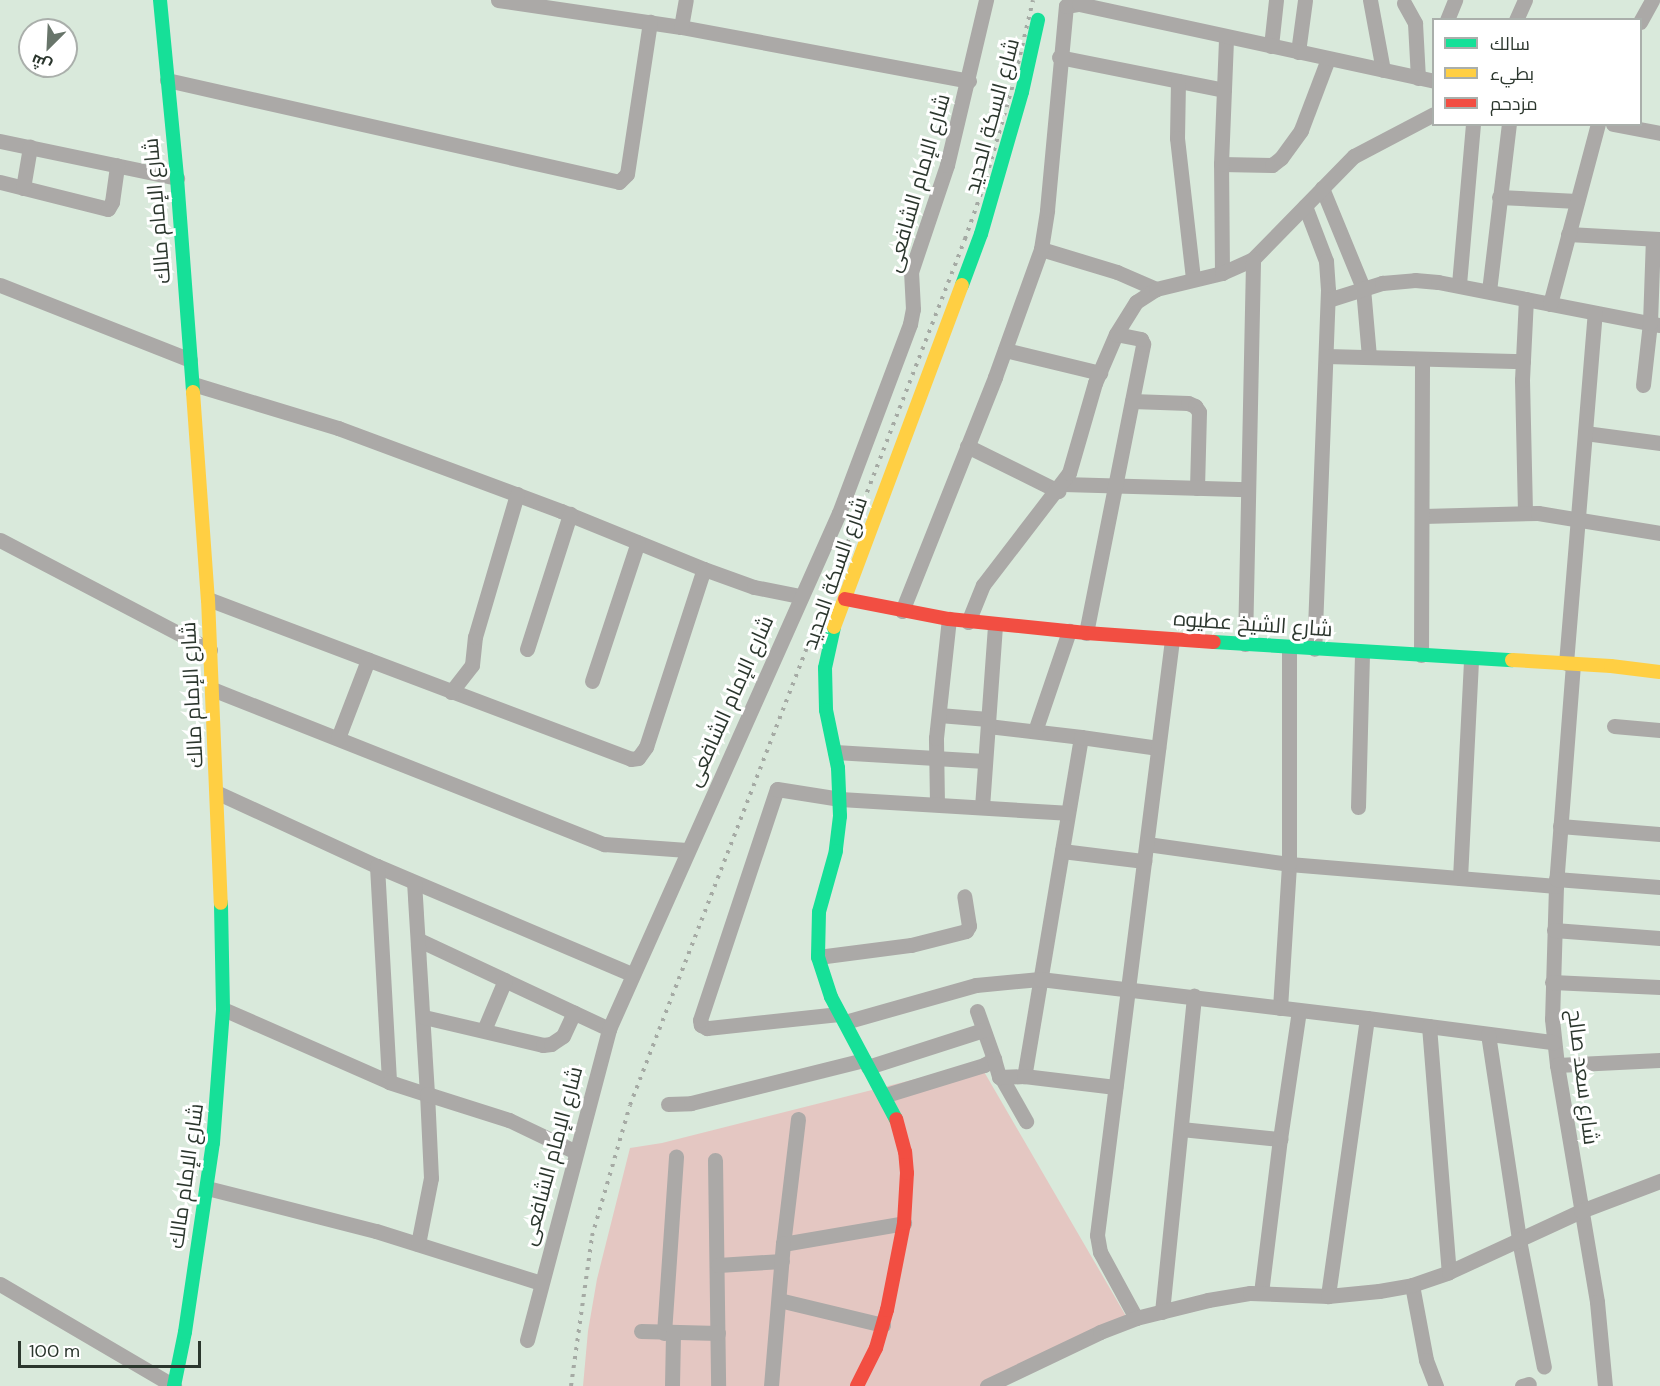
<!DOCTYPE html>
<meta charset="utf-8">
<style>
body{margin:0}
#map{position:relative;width:1660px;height:1386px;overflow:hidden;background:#d9e9db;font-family:"DM Sans",Cairo,sans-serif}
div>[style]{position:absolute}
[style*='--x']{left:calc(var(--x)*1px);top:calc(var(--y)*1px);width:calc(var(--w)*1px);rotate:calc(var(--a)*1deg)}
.green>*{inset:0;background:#e4c7c2}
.street>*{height:15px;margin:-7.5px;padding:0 7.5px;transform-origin:7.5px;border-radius:7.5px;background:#aba9a7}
.fast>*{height:14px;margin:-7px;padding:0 7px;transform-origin:7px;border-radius:7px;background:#16e098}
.slow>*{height:14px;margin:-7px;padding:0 7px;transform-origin:7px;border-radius:7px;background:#ffcf43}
.jam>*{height:14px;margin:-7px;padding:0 7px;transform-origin:7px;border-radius:7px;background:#f24e42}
.rail>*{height:4px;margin-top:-2px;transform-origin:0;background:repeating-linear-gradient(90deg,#a5aaa4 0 3px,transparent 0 9px)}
span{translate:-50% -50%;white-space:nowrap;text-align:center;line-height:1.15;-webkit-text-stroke:6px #fff;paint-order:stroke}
.street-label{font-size:21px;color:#2b362d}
.legend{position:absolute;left:1432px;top:18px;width:210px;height:108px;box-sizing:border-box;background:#fff;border:2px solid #aaafab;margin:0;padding:8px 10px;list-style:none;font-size:18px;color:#2b362d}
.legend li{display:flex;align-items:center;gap:12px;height:30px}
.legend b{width:30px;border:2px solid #aaafab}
.north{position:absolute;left:18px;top:18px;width:60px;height:60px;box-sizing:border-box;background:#fff;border:2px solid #aaafab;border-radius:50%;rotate:204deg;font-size:16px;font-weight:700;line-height:24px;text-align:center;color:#2b362d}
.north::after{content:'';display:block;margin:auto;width:21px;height:27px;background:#68756a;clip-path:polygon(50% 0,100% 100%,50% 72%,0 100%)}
.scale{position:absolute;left:18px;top:1341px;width:183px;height:27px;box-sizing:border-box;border:3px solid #2b362d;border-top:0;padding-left:8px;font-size:18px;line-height:21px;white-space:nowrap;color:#2b362d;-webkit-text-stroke:4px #fff;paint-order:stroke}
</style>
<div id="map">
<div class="green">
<div style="clip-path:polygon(979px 1063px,1130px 1323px,983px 1386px,583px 1386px,588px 1331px,597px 1279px,630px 1148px,662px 1143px)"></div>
</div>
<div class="street">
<div style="--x:498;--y:0;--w:185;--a:8.4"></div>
<div style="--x:681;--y:27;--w:293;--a:10.6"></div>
<div style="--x:1370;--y:0;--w:71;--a:79.5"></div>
<div style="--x:1404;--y:3;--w:23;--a:61"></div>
<div style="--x:1415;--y:23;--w:55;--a:86.9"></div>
<div style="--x:1447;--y:20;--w:22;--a:-68"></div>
<div style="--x:1516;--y:20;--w:22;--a:-66"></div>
<div style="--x:1640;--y:22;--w:25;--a:-61"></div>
<div style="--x:681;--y:27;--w:27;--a:-80"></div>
<div style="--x:1271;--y:46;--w:46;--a:-83.8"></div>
<div style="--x:1298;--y:52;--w:52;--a:-82.3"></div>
<div style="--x:1059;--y:57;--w:168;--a:11.3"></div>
<div style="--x:167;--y:80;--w:463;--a:12.7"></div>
<div style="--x:619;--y:182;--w:11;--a:-45"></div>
<div style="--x:627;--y:174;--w:154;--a:-81.4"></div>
<div style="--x:1178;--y:81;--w:57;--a:91"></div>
<div style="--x:1177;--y:138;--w:142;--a:83.5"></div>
<div style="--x:1613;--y:124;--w:48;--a:10.8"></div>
<div style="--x:0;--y:141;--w:181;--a:11.8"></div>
<div style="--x:1221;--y:164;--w:51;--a:1.1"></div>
<div style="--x:1272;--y:165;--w:11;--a:-38"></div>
<div style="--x:1281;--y:158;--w:34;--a:-54"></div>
<div style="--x:1301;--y:130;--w:76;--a:-69.2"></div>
<div style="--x:0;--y:182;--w:111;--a:14"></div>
<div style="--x:108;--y:209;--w:8;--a:-60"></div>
<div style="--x:112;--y:202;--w:37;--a:-82"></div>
<div style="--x:23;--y:188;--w:42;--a:-80.3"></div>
<div style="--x:1322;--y:188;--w:108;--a:67.7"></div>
<div style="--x:1363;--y:288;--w:69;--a:85"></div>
<div style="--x:1499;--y:197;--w:78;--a:2.9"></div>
<div style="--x:1305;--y:206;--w:59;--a:69.1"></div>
<div style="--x:1326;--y:261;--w:29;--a:86"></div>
<div style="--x:1328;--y:290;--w:359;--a:92.2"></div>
<div style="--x:1568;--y:234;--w:92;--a:3.1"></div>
<div style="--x:1041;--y:249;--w:79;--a:16.8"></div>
<div style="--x:1117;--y:272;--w:43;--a:23.6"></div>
<div style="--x:1222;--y:273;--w:109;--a:-90.5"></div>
<div style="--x:1221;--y:164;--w:127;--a:-87.7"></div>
<div style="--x:1459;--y:284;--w:161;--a:-85"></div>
<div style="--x:0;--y:285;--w:204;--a:21.5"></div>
<div style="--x:1489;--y:291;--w:168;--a:-83.2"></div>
<div style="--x:1328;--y:300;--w:57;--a:-17.5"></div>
<div style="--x:1382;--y:283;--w:33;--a:-5"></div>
<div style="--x:1415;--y:280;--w:23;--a:5"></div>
<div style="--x:1438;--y:282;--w:226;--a:11"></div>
<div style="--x:1550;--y:304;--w:186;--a:-75.1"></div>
<div style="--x:1005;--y:350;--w:98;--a:13.6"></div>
<div style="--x:1326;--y:356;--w:197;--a:1.5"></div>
<div style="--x:193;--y:384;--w:152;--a:16.9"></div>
<div style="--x:338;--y:428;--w:238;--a:20.4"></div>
<div style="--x:561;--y:511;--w:154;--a:22.1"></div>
<div style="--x:704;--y:569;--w:53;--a:19.8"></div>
<div style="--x:754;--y:587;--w:47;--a:11.1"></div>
<div style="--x:1643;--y:385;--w:62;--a:-83.6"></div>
<div style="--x:1650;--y:323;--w:84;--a:-88"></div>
<div style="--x:1132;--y:401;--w:56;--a:2"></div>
<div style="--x:1188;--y:403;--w:8;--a:23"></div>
<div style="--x:1195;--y:406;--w:7;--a:56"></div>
<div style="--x:1199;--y:412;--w:76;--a:91.5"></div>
<div style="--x:1585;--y:433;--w:76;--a:7.6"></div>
<div style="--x:967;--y:446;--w:102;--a:26.3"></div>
<div style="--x:1063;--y:484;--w:184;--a:1.6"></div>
<div style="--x:1525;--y:512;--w:132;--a:-91.3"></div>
<div style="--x:1522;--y:380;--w:81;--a:-87.2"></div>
<div style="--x:1423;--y:516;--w:115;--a:-1.5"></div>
<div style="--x:1538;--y:513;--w:124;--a:9.3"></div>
<div style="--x:0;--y:540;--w:237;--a:27.6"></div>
<div style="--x:208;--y:599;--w:452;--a:20.7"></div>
<div style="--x:631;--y:759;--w:7;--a:-8"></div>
<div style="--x:638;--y:758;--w:14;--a:-54"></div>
<div style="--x:646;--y:747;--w:187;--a:-72"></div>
<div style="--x:902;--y:611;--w:252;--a:-68.3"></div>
<div style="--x:995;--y:377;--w:136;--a:-70.2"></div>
<div style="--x:1041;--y:249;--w:39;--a:-81"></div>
<div style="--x:1047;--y:210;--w:205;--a:-84.7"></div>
<div style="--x:1066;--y:6;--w:13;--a:-9"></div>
<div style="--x:1079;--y:4;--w:363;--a:12.2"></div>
<div style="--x:968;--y:622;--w:40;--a:-68"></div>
<div style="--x:983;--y:585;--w:141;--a:-52.5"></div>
<div style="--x:1069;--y:473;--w:94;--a:-73.9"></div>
<div style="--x:1095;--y:383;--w:53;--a:-66.8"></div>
<div style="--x:1116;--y:334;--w:38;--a:-58"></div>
<div style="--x:1136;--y:302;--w:24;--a:-33"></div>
<div style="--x:1156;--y:289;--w:68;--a:-13.6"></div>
<div style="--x:1222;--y:273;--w:34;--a:-24"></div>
<div style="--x:1253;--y:259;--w:144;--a:-45.6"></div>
<div style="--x:1354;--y:156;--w:90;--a:-27.7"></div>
<div style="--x:1086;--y:633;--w:295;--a:-78.8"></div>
<div style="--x:1143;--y:344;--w:5;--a:-112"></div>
<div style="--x:1141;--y:339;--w:25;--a:-169"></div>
<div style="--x:1245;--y:644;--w:385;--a:-88.8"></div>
<div style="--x:527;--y:649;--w:142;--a:-72.3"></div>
<div style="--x:1421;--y:655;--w:296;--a:-89.8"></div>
<div style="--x:1566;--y:663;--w:351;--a:-85.3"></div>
<div style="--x:1573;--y:664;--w:223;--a:94.4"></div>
<div style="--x:1556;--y:886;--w:133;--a:91.7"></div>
<div style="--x:1552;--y:1019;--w:46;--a:83.8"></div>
<div style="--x:1557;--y:1065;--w:240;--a:80.4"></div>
<div style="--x:1597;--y:1302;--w:84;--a:84.6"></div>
<div style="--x:592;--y:681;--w:146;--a:-71.7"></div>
<div style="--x:212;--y:689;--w:422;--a:21.6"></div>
<div style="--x:604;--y:844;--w:83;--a:4.1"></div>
<div style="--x:451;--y:692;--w:34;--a:-52"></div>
<div style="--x:472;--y:665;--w:28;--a:-84"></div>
<div style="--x:475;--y:637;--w:149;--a:-73.6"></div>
<div style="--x:939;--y:715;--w:49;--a:4.7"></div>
<div style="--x:988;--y:726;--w:94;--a:6.7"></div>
<div style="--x:1081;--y:737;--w:344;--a:99.5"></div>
<div style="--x:1614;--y:726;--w:46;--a:5"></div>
<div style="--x:1035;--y:731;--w:106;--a:-71.2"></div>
<div style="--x:1081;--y:737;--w:78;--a:8.1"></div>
<div style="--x:338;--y:738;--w:84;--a:-69"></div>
<div style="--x:835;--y:752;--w:150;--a:3.4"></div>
<div style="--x:218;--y:793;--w:175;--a:24.7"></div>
<div style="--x:377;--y:866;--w:277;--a:23"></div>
<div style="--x:937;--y:804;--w:66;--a:-90.9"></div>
<div style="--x:936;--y:738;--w:120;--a:-83.8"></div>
<div style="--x:982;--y:807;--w:183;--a:-85.9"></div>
<div style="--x:1358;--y:807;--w:155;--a:-88.5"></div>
<div style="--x:1560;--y:826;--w:100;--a:4.6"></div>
<div style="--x:1147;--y:844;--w:143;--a:8"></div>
<div style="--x:1289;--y:864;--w:268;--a:4.7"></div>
<div style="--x:1062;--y:851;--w:83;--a:7"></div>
<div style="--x:377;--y:866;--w:216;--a:86.8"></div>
<div style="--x:1460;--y:878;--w:220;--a:-87.1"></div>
<div style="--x:1556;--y:879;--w:104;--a:4.4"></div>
<div style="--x:1554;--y:930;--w:106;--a:4.3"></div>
<div style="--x:419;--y:940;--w:210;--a:25.1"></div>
<div style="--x:818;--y:957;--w:94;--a:-7.4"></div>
<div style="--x:911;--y:945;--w:57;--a:-14.3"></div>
<div style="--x:966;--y:931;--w:6;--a:-59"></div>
<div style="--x:969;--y:926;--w:30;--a:-99"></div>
<div style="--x:1552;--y:982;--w:108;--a:2.7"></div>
<div style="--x:1280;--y:1008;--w:144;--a:-86.4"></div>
<div style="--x:1289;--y:864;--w:217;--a:-90"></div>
<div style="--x:223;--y:1009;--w:181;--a:23.7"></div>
<div style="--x:389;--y:1082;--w:40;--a:18"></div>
<div style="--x:427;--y:1094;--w:212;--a:-93.5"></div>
<div style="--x:977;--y:1011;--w:51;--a:70.5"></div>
<div style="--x:839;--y:1014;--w:133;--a:173.9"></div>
<div style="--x:707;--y:1028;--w:7;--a:-153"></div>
<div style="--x:701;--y:1025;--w:5;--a:-101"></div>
<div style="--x:700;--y:1020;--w:243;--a:-71.6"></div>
<div style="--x:777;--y:789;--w:64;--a:9"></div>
<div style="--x:840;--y:799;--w:227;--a:3.5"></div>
<div style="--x:424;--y:1017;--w:122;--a:13.2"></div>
<div style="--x:543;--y:1045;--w:8;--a:-7"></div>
<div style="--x:551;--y:1044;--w:14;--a:-34"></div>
<div style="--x:563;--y:1036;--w:26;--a:-65"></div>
<div style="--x:1367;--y:1018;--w:188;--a:7.4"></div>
<div style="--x:845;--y:1022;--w:136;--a:-15.8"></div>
<div style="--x:976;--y:985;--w:64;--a:-5.4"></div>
<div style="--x:1040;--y:979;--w:329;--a:6.8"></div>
<div style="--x:1367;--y:1018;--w:281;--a:98"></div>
<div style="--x:1429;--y:1026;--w:247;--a:85.4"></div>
<div style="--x:484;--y:1030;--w:54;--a:-67.2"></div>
<div style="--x:1488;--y:1034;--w:208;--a:81.4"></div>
<div style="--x:1519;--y:1240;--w:129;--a:78.9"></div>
<div style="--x:1557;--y:1065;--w:103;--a:-2.8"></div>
<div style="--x:868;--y:1067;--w:121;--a:-17.8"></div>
<div style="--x:1001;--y:1077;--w:51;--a:60.4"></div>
<div style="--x:886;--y:1095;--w:102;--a:-17"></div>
<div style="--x:984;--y:1065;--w:12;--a:-31"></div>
<div style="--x:994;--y:1059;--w:19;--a:74"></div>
<div style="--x:999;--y:1077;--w:25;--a:-2"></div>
<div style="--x:1024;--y:1076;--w:92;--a:6.9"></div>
<div style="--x:668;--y:1104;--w:23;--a:-2"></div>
<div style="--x:691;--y:1103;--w:178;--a:-14"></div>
<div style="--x:798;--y:1119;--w:126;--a:96.8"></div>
<div style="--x:783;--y:1244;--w:123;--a:-9.8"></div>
<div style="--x:1181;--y:1129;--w:100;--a:5.8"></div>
<div style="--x:715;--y:1160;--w:226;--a:89.2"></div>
<div style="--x:207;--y:1188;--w:174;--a:14.3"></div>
<div style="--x:376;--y:1231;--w:173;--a:17.5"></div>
<div style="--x:418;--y:1244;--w:67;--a:-78.9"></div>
<div style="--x:431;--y:1178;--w:84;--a:-92.7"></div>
<div style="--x:427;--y:1094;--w:86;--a:17.6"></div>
<div style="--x:509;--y:1120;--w:74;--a:25.5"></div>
<div style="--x:718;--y:1265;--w:64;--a:-3.6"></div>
<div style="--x:0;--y:1284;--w:202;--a:30.4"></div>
<div style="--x:1412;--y:1285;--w:76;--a:79.4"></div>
<div style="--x:1426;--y:1360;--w:28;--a:69"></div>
<div style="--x:1261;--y:1293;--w:155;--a:-83"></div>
<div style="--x:1280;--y:1139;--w:129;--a:-81.6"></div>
<div style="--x:779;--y:1300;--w:107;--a:13.5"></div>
<div style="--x:1162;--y:1312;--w:318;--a:-84.2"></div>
<div style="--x:1136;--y:1318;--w:75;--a:-118.6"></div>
<div style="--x:1100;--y:1252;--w:17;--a:-100"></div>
<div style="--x:1097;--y:1235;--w:600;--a:-82.82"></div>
<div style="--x:641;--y:1331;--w:77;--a:1.5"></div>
<div style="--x:664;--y:1333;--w:177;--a:-86.1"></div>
<div style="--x:527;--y:1340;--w:322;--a:-75.2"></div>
<div style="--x:609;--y:1029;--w:565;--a:-65.98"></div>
<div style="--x:839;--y:513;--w:202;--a:-69.4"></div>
<div style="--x:910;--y:324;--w:15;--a:-79"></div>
<div style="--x:913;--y:309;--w:37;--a:-93"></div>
<div style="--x:911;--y:272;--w:113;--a:-71.4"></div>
<div style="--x:947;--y:165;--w:170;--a:-76.7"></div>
<div style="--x:672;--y:1386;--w:53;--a:-88.9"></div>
<div style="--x:771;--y:1386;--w:143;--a:-85.2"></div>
<div style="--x:987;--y:1386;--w:125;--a:-25.5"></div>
<div style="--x:1100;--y:1332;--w:39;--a:-21"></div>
<div style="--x:1136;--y:1318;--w:74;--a:-14"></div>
<div style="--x:1208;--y:1300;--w:43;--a:-9.5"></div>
<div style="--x:1250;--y:1293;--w:78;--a:2.2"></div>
<div style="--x:1328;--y:1296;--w:51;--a:-5.6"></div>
<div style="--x:1379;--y:1291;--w:34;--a:-10"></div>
<div style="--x:1412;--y:1285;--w:39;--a:-19"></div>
<div style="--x:1449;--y:1272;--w:145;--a:-24.8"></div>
<div style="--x:1581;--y:1211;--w:85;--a:-20.8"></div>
<div style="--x:1522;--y:1386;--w:7;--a:-16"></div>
</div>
<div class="fast">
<div style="--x:160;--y:0;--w:179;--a:84.5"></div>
<div style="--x:177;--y:178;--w:215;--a:85.7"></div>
<div style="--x:962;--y:285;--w:54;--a:-69.6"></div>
<div style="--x:981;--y:234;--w:148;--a:-73.9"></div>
<div style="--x:1022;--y:92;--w:74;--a:-77.5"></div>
<div style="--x:834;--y:627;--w:42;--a:102.4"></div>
<div style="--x:825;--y:668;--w:42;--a:88.6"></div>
<div style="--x:826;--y:710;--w:59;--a:78.3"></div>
<div style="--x:838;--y:768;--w:48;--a:87.6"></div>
<div style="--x:840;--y:816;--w:35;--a:97"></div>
<div style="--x:836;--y:851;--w:63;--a:105.6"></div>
<div style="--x:819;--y:912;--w:45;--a:91.3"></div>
<div style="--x:818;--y:957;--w:42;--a:72"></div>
<div style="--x:831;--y:997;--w:138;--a:62"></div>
<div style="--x:1214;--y:642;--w:299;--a:3.5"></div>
<div style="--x:174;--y:1386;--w:55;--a:-78.5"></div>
<div style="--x:185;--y:1332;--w:191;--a:-81.6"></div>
<div style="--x:213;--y:1143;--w:134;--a:-85.7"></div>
<div style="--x:223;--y:1009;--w:106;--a:-91.1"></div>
</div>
<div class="slow">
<div style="--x:193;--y:392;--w:208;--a:85.9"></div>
<div style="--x:208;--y:599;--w:304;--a:87.6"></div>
<div style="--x:834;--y:627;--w:365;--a:-69.5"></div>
<div style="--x:1512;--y:660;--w:99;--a:3.5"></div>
<div style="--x:1611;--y:666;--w:49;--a:7"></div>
</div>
<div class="jam">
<div style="--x:845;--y:599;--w:106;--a:10.9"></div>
<div style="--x:949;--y:619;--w:138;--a:5.8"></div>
<div style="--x:1086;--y:633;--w:128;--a:4"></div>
<div style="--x:857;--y:1386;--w:42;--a:-63.4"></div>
<div style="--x:876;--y:1348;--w:40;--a:-74"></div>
<div style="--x:887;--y:1310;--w:89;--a:-78.9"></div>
<div style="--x:904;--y:1223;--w:50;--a:-86.6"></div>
<div style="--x:907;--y:1173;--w:21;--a:-95"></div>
<div style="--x:905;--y:1152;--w:34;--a:-105"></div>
</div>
<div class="rail">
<div style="--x:571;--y:1386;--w:151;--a:-82"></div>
<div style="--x:592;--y:1236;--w:136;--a:-73.8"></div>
<div style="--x:630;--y:1105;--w:929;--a:-68.85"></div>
<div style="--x:965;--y:239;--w:57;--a:-70.6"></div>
<div style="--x:984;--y:185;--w:108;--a:-73.9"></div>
<div style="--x:1014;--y:81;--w:83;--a:-76.8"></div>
</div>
<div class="street-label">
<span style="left:992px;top:116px;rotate:-75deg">شارع السكة الحديد</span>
<span style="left:918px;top:183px;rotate:-74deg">شارع الإمام الشافعى</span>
<span style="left:157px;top:211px;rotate:-95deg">شارع الإمام مالك</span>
<span style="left:835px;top:573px;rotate:-71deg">شارع السكة الحديد</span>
<span style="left:1253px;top:624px;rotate:4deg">شارع الشيخ عطيوه</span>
<span style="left:192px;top:695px;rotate:-93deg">شارع الإمام مالك</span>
<span style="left:730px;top:701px;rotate:-66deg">شارع الإمام الشافعى</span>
<span style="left:1583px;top:1077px;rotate:83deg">شارع سعد صالح</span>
<span style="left:552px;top:1156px;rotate:-75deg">شارع الإمام الشافعى</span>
<span style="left:186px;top:1176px;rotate:-82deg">شارع الإمام مالك</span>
</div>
<ul class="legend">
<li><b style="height:8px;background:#16e098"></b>سالك</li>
<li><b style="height:8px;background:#ffcf43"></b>بطيء</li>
<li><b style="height:8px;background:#f24e42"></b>مزدحم</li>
</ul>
<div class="north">ش</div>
<div class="scale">100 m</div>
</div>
